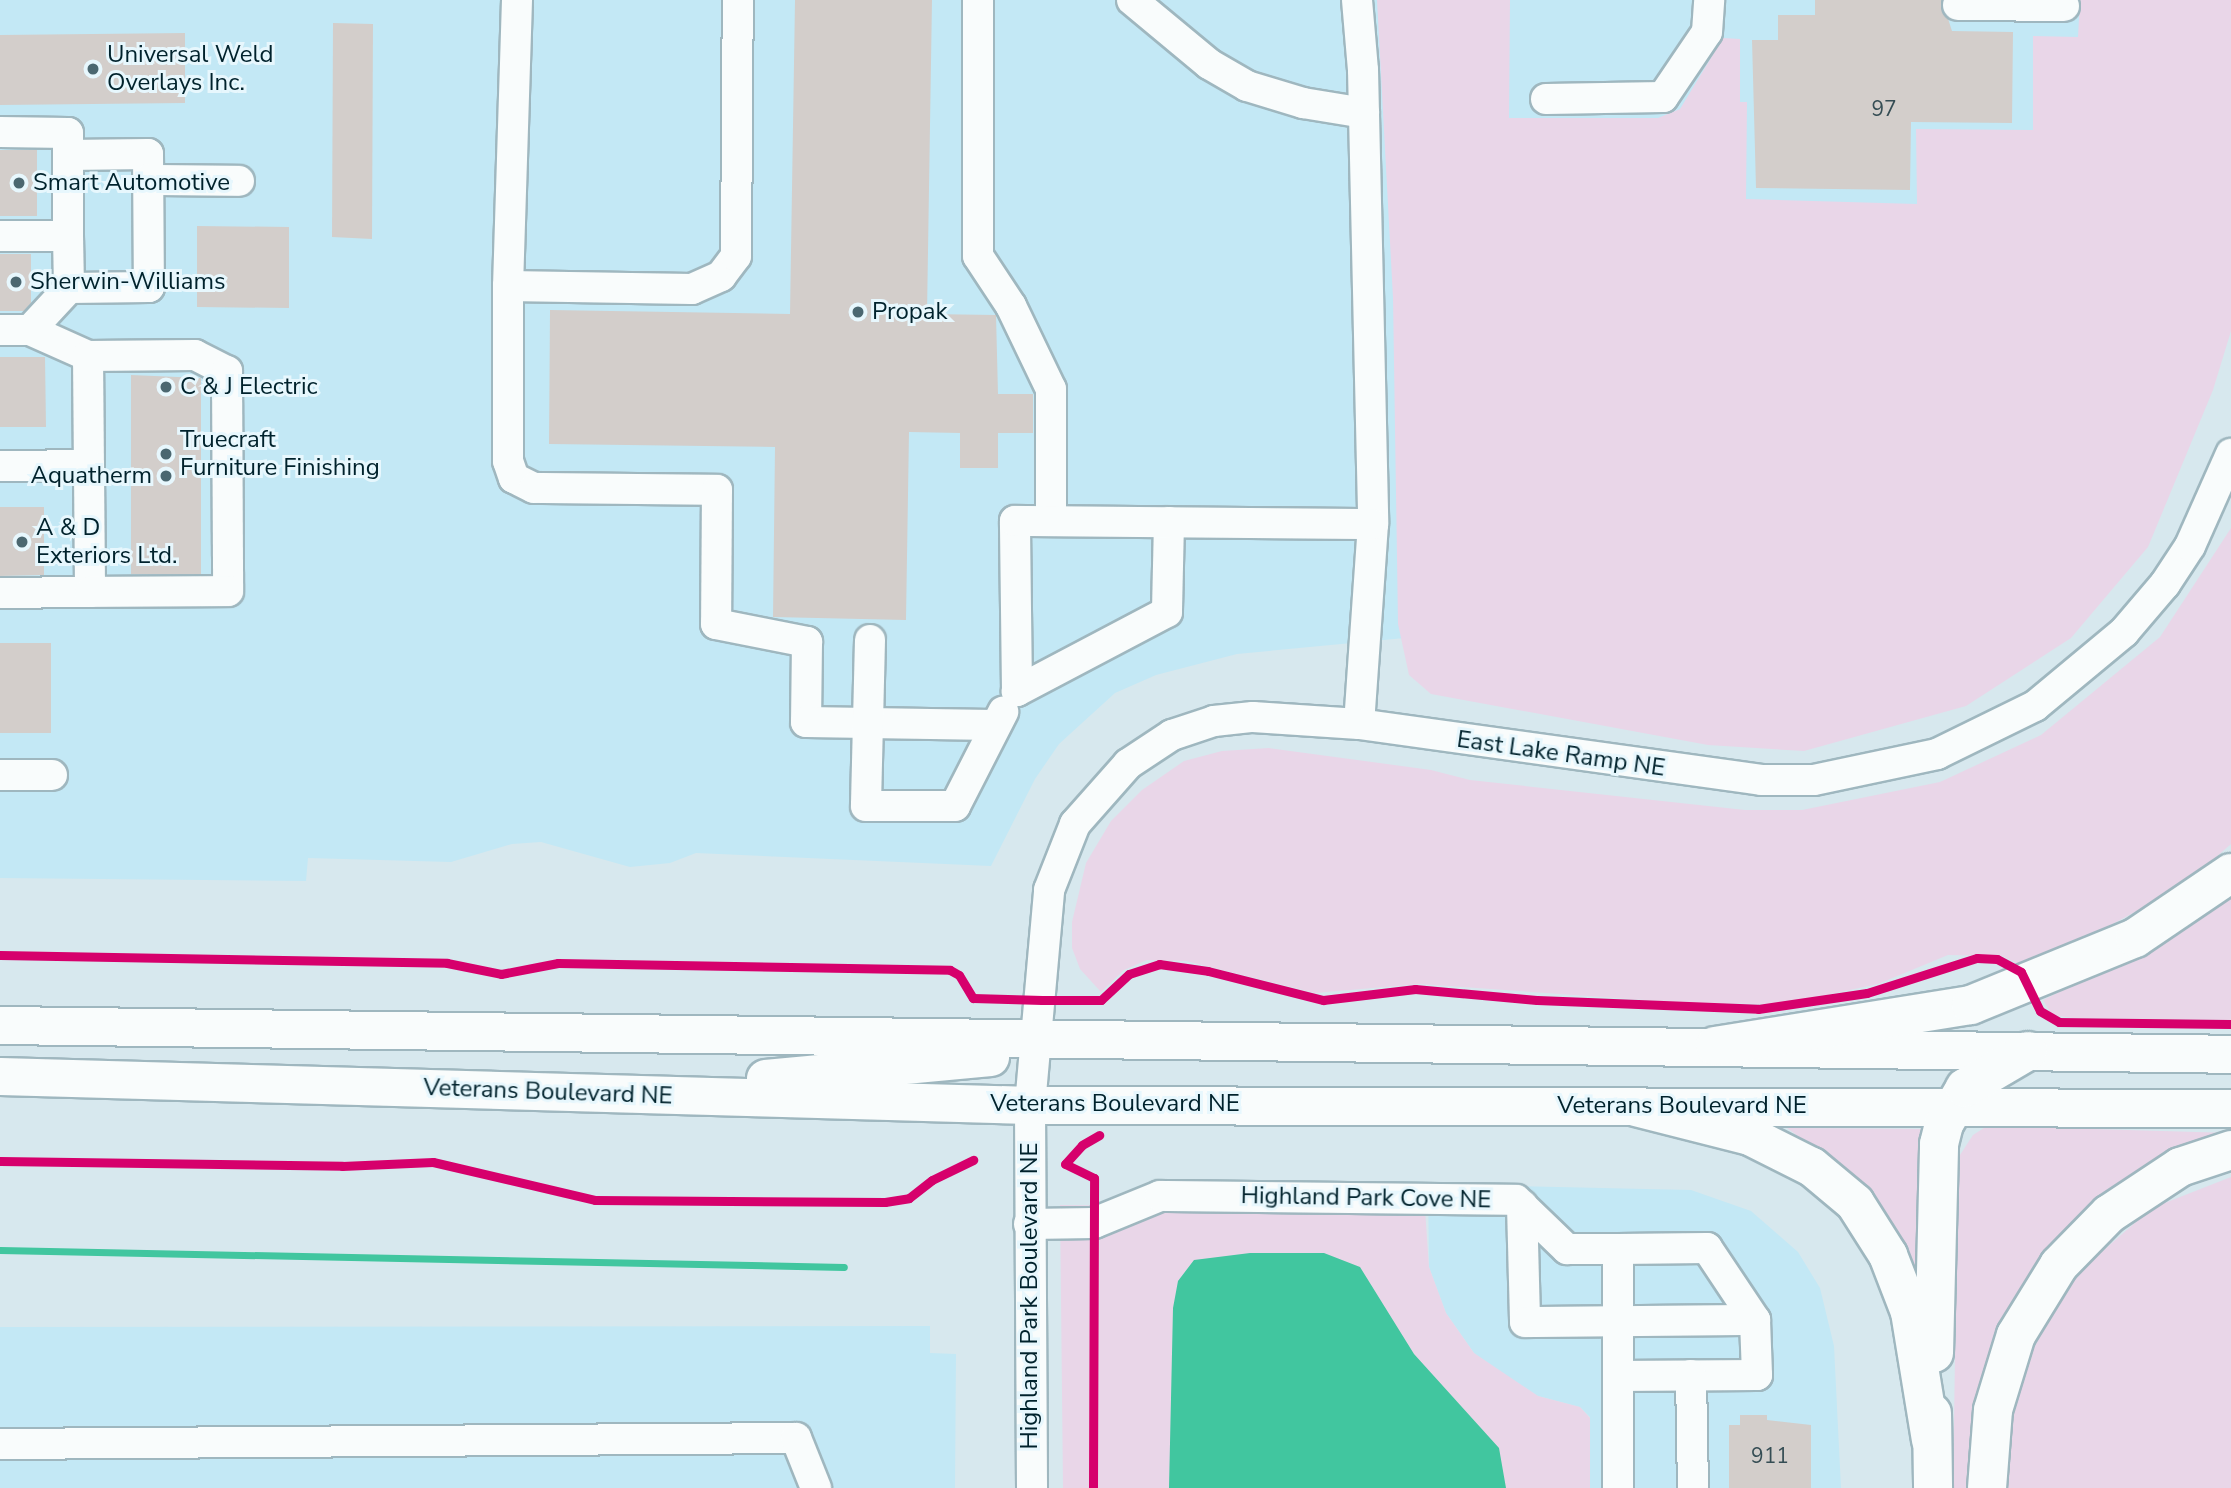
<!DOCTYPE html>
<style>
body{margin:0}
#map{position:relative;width:2231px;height:1488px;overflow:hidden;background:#d7e8ee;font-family:"Nunito Sans",sans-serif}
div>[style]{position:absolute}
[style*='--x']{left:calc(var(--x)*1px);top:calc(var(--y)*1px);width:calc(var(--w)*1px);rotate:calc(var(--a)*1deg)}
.built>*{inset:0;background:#c3e8f5}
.green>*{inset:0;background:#e9d6e8}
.water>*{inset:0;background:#41c69f}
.stream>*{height:7px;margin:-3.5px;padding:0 3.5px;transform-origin:3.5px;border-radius:3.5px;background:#41c69f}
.building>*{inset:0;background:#d3cecb}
.roads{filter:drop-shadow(2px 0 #9fb7bf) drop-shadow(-2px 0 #9fb7bf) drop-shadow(0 2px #9fb7bf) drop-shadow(0 -2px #9fb7bf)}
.minor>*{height:30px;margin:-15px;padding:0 15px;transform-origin:15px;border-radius:15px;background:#f9fcfc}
.major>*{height:37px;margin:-18.5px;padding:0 18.5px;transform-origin:18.5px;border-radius:18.5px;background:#f9fcfc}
.highway>*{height:38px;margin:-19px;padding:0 19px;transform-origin:19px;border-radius:19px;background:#f9fcfc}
.cycleway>*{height:9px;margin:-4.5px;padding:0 4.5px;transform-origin:4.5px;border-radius:4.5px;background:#d6006c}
.dots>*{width:19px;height:19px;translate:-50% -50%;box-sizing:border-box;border:4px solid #e7f7fd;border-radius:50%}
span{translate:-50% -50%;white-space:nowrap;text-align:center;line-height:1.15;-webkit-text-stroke:6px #e7f7fd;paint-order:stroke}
.number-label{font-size:21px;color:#354d54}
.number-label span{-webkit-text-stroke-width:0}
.poi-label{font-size:24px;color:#00222c}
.left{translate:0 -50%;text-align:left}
.right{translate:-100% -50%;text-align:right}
.street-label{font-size:24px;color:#00222c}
</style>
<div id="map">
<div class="built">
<div style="clip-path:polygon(0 0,2231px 0,1447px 634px,1237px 654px,1156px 675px,1115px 693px,1059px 744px,1035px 779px,991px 866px,696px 853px,670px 863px,630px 867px,541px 842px,512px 844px,451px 862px,308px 858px,306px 881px,0 878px)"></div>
<div style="clip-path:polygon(1428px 1184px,1691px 1190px,1751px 1211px,1798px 1252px,1820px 1288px,1834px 1346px,1841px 1488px,1590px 1488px,1590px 1417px,1580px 1407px,1538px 1396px,1490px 1365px,1474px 1353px,1446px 1313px,1429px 1267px)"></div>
<div style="clip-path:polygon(930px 1326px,930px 1353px,956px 1354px,955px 1488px,0 1488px,0 1327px)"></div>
</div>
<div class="green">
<div style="clip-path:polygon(1377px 0,1510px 0,1509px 118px,1658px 118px,1680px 109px,1723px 38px,1740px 39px,1740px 102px,1747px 102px,1746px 199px,1917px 204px,1916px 129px,2033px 130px,2033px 36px,2078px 37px,2080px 0,2231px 0,2231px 331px,2213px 390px,2148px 547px,2071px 638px,1966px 706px,1804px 751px,1708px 745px,1431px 694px,1409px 675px,1398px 624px,1393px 298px)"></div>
<div style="clip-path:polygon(2231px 528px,2231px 844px,2183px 886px,2029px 969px,2002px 956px,1948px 955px,1878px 984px,1783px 1004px,1687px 1003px,1420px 984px,1315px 993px,1186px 961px,1147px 960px,1124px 970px,1101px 992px,1080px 969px,1072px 948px,1072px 922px,1086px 863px,1111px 821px,1142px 790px,1184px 761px,1222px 751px,1269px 748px,1431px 770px,1470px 780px,1745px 810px,1802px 810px,1940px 782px,2041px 735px,2160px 637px)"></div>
<div style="clip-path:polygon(2231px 896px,2231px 1020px,2073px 1018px,2052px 1015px,2043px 1000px,2174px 935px)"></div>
<div style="clip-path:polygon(1987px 1126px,2231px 1133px,2047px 1250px,1970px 1488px,1953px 1488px,1958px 1158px,1973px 1135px)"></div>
<div style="clip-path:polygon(1787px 1128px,1926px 1129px,1922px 1289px,1841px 1168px)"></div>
<div style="clip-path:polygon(2231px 1177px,2231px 1488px,2007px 1488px,2003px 1440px,2029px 1356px,2074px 1276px,2152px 1208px)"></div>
<div style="clip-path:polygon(1060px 1205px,1425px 1209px,1429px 1267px,1446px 1313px,1474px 1353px,1538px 1396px,1580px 1407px,1590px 1418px,1590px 1488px,1063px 1488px)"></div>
</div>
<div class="water">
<div style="clip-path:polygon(1250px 1253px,1324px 1253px,1360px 1267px,1414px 1354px,1499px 1448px,1506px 1488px,1169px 1488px,1173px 1308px,1178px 1281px,1194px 1260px)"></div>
</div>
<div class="stream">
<div style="--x:0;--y:1250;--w:844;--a:1.15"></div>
</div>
<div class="building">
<div style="clip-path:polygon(795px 0,932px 0,927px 314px,996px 315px,998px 394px,1033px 394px,1033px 433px,998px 433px,998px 468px,960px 468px,960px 433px,909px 432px,906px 620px,773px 617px,775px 447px,549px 444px,550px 310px,790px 314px)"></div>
<div style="clip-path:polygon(1815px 0,1942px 0,1952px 31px,2013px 32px,2012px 123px,1911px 122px,1910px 190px,1756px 188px,1752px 40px,1778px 40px,1778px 15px,1815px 15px)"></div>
<div style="clip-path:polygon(333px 23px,373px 24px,372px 239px,332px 237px)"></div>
<div style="clip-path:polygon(185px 33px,185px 103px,0 105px,0 35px)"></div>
<div style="clip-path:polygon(0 150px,37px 150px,37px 216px,0 216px)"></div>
<div style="clip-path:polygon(197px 226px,289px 227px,289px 308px,197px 307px)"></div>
<div style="clip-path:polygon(0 254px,31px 254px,31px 303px,24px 311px,0 311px)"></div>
<div style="clip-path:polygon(0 357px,45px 357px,46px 427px,0 427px)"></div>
<div style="clip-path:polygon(131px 375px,201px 378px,201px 574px,131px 574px)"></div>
<div style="clip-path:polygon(0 507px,44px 507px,44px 575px,0 576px)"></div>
<div style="clip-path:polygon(0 643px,51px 643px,51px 733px,0 733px)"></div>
<div style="clip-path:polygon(1740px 1415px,1767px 1415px,1767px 1420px,1811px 1425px,1811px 1488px,1729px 1488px,1729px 1425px,1740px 1425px)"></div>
</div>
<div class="roads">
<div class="minor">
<div style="--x:517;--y:0;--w:286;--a:91.8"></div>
<div style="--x:508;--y:286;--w:175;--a:90"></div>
<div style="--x:508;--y:461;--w:18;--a:71"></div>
<div style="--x:514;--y:478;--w:22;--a:27"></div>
<div style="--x:534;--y:488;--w:183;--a:0.6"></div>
<div style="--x:717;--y:490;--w:134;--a:90.4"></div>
<div style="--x:716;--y:624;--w:93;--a:11.2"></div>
<div style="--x:807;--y:642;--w:80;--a:90.7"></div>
<div style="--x:806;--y:722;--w:187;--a:0.9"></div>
<div style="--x:978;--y:0;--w:256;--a:90"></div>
<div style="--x:978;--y:256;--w:60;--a:56.6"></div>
<div style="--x:1011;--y:306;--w:92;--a:64.3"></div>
<div style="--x:1051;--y:389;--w:132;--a:90"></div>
<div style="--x:1132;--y:0;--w:100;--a:39.7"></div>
<div style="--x:1209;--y:64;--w:44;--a:30.1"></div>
<div style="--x:1247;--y:86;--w:59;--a:16.9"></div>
<div style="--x:1303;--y:103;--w:62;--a:9.3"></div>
<div style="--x:1357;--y:0;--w:70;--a:85.1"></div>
<div style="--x:1363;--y:70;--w:454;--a:88.7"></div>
<div style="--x:1373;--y:524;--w:200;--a:94"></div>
<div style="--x:1958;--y:5;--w:106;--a:0.5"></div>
<div style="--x:1546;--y:99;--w:117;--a:-1"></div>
<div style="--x:1663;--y:97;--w:78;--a:-55.9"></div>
<div style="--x:1707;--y:32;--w:32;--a:-86"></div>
<div style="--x:0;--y:132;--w:68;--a:0.8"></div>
<div style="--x:68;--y:133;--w:103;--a:90"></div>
<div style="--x:68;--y:236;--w:68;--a:180"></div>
<div style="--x:68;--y:155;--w:80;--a:-0.7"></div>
<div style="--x:148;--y:154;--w:133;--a:89.6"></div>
<div style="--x:149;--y:287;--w:80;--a:179.3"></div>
<div style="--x:69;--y:288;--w:52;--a:-91.1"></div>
<div style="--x:148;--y:180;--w:91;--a:0.6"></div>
<div style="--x:508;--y:286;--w:184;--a:0.9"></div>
<div style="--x:692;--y:289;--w:32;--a:-24"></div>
<div style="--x:721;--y:276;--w:25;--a:-53"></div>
<div style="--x:736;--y:256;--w:256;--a:-89.6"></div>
<div style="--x:0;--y:330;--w:30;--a:0"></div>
<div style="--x:30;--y:330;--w:64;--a:24.1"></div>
<div style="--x:88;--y:356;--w:236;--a:89.5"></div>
<div style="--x:90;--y:592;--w:90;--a:179.4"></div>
<div style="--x:30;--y:330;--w:57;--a:-47.1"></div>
<div style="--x:88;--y:356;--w:107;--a:-0.5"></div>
<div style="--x:195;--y:355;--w:36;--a:27"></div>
<div style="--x:227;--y:371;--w:220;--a:89.7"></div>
<div style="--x:228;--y:591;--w:138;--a:179.6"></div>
<div style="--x:0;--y:466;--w:89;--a:-0.6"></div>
<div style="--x:1169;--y:522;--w:90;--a:91.3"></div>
<div style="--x:1167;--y:612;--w:170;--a:152.2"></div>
<div style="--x:1017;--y:691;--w:170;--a:-90.7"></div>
<div style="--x:1015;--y:521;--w:358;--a:0.5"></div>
<div style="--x:870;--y:640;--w:166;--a:91.4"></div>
<div style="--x:866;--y:806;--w:89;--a:0"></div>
<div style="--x:955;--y:806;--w:106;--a:-62.9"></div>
<div style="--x:0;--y:775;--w:52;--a:0"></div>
<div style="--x:1522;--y:1205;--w:117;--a:88.5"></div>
<div style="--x:1525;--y:1322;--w:230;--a:-0.5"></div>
<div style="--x:1029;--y:1224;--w:65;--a:-0.9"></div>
<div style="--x:1094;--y:1223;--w:71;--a:-22.2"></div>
<div style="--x:1160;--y:1196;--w:356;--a:0.6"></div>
<div style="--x:1516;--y:1200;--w:71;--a:43.9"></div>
<div style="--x:1567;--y:1249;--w:51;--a:0"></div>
<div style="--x:1618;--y:1249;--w:239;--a:90"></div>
<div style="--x:1618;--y:1249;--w:89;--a:-0.6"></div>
<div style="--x:1707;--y:1248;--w:87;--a:56.3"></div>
<div style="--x:1755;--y:1320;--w:55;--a:87.9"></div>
<div style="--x:1757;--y:1375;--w:139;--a:179.6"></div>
<div style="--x:1691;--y:1375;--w:113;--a:89"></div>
<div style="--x:0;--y:1444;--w:796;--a:-0.43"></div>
<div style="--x:796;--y:1438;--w:54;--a:68.2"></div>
<div style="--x:1032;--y:1488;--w:383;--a:-90.3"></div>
<div style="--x:1030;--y:1105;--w:216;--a:-84.9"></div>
<div style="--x:1049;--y:890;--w:71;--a:-68.5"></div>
<div style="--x:1075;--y:824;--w:80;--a:-48.5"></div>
<div style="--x:1128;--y:764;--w:53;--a:-33.4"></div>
<div style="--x:1172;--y:735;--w:44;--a:-18.4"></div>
<div style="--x:1214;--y:721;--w:39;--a:-6"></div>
<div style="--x:1253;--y:717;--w:106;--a:3.8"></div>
<div style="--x:1359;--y:724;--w:406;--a:7.9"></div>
<div style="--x:1761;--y:780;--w:53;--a:0"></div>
<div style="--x:1814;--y:780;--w:126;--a:-11.9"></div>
<div style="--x:1937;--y:754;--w:109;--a:-26.1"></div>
<div style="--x:2035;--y:706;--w:116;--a:-39.7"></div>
<div style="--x:2124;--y:632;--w:63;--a:-49.5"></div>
<div style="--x:2165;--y:584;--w:45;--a:-56.7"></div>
<div style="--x:2190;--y:546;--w:101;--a:-66"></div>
</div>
<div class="major">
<div style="--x:0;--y:1025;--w:2231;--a:0.74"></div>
<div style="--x:0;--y:1076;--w:1030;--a:1.61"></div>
<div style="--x:1030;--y:1105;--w:1201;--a:0.14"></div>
<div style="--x:765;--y:1078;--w:226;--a:-5.3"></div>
</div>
<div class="highway">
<div style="--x:1715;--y:1046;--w:259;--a:-9.1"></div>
<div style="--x:1971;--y:1005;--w:177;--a:-22.2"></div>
<div style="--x:2135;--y:938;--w:116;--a:-34.1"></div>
<div style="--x:1636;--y:1107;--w:118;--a:14.3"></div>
<div style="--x:1750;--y:1136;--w:69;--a:26.6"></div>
<div style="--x:1812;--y:1167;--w:56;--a:39.9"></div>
<div style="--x:1855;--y:1203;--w:62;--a:57.6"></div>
<div style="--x:1888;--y:1255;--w:61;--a:68.9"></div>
<div style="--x:1910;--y:1312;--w:130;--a:80.7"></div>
<div style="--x:1934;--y:1353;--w:209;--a:-88.6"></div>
<div style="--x:1939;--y:1144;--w:21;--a:-76"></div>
<div style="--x:1944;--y:1124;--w:42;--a:-59.7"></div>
<div style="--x:1965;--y:1088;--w:73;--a:-30.4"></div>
<div style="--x:1932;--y:1413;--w:75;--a:89.2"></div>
<div style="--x:1987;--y:1488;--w:78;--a:-85.6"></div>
<div style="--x:1993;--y:1410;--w:78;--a:-73"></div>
<div style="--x:2016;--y:1335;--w:82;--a:-58.4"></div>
<div style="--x:2059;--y:1265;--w:71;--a:-45.6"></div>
<div style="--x:2109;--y:1214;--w:85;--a:-33.5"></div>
<div style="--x:2180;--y:1167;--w:54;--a:-18.4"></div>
</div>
</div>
<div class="cycleway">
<div style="--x:0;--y:955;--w:447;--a:1"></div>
<div style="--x:447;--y:963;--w:55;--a:11.5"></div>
<div style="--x:501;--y:974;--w:58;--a:-10.9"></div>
<div style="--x:558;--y:963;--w:392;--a:1"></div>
<div style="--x:950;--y:970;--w:10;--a:29"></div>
<div style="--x:959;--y:975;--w:27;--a:59"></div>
<div style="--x:973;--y:998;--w:69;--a:1.7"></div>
<div style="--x:1042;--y:1000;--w:59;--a:0"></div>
<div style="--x:1101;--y:1000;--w:38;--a:-43"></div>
<div style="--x:1129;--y:974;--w:32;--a:-18"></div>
<div style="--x:1159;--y:964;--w:49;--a:8.1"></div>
<div style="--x:1208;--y:971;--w:119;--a:14.2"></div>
<div style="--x:1323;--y:1000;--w:93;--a:-6.8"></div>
<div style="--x:1415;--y:989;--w:122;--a:5.2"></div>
<div style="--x:1537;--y:1000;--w:221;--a:2.3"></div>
<div style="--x:1758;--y:1009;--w:110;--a:-8.4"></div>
<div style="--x:1867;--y:993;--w:115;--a:-17.7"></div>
<div style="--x:1977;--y:958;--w:20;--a:3"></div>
<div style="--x:1997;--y:959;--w:27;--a:28"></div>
<div style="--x:2021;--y:972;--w:43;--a:64"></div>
<div style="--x:2040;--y:1011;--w:22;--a:30"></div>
<div style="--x:2059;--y:1022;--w:172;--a:0.7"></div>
<div style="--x:0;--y:1161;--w:342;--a:0.8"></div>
<div style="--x:342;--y:1166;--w:91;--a:-2.5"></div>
<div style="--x:433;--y:1162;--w:166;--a:13.2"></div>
<div style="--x:595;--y:1200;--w:290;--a:0.4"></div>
<div style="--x:885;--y:1202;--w:24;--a:-9"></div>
<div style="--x:909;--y:1198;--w:29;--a:-38"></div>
<div style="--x:932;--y:1180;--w:46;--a:-26"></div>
<div style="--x:1093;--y:1488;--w:310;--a:-89.8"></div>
<div style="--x:1094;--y:1178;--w:32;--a:-154"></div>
<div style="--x:1065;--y:1164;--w:25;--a:-48"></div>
<div style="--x:1082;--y:1145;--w:20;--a:-30"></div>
</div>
<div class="dots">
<div style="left:93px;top:69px;background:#4b6770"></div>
<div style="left:19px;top:183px;background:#4b6770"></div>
<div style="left:16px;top:282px;background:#4b6770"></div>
<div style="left:858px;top:312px;background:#4b6770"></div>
<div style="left:166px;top:387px;background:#4b6770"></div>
<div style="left:166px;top:454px;background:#4b6770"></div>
<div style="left:166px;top:476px;background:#4b6770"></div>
<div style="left:22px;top:542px;background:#4b6770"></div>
</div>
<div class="number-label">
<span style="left:1884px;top:109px">97</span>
<span style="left:1770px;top:1456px">911</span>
</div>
<div class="poi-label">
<span class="left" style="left:107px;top:69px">Universal Weld<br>Overlays Inc.</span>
<span class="left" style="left:33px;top:183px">Smart Automotive</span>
<span class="left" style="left:30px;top:282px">Sherwin-Williams</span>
<span class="left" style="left:872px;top:312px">Propak</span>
<span class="left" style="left:180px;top:387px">C &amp; J Electric</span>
<span class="left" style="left:180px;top:454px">Truecraft<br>Furniture Finishing</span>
<span class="right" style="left:152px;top:476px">Aquatherm</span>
<span class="left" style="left:36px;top:542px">A &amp; D<br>Exteriors Ltd.</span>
</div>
<div class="street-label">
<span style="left:1561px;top:754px;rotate:8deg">East Lake Ramp NE</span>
<span style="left:548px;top:1092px;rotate:2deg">Veterans Boulevard NE</span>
<span style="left:1115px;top:1104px">Veterans Boulevard NE</span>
<span style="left:1682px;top:1106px">Veterans Boulevard NE</span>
<span style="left:1366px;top:1198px;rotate:1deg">Highland Park Cove NE</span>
<span style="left:1030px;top:1296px;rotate:-90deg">Highland Park Boulevard NE</span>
</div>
</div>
